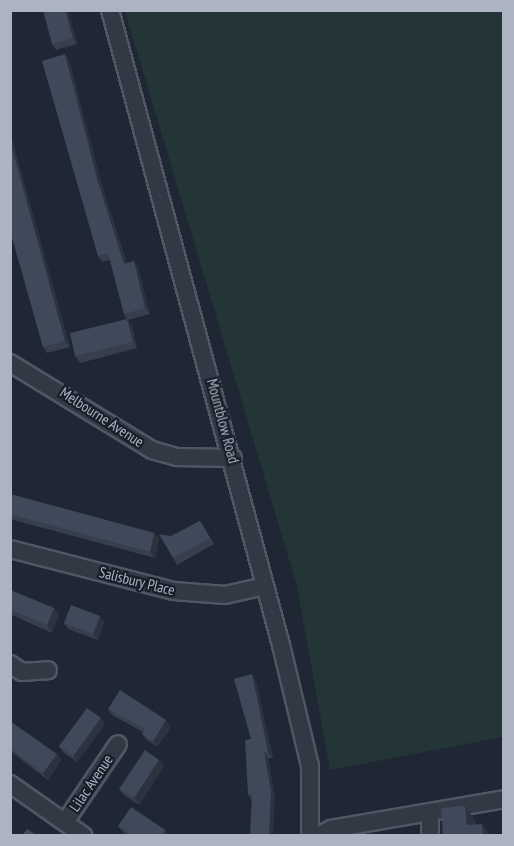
<!DOCTYPE html>
<style>
body{margin:0}
#map{position:relative;width:514px;height:846px;overflow:hidden;background:#1f2734;font-family:"PT Sans Narrow",sans-serif}
div>[style]{position:absolute}
[style*='--x']{left:calc(var(--x)*1px);top:calc(var(--y)*1px);width:calc(var(--w)*1px);rotate:calc(var(--a)*1deg)}
.green>*{inset:0;background:#243537}
.roads{filter:drop-shadow(2px 0 #505663) drop-shadow(-2px 0 #505663) drop-shadow(0 2px #505663) drop-shadow(0 -2px #505663)}
.minor>*{height:16px;margin:-8px;padding:0 8px;transform-origin:8px;border-radius:8px;background:#323945}
.wall>*{inset:0;background:#373f4d}
.shaded-wall>*{inset:0;background:#2d333e}
.building>*{inset:0;background:#404959}
span{translate:-50% -50%;white-space:nowrap;text-align:center;line-height:1.15;-webkit-text-stroke:4.5px #181e29;paint-order:stroke}
.street-label{font-size:15px;color:#acb3c2}
.frame{position:absolute;inset:0;border:12px solid #acb3c2;pointer-events:none}
</style>
<div id="map">
<div class="green">
<div style="clip-path:polygon(125px 11px,503px 11px,503px 737px,330px 770px,297px 586px)"></div>
</div>
<div class="roads">
<div class="minor">
<div style="--x:110;--y:10;--w:658;--a:74.93"></div>
<div style="--x:281;--y:645;--w:124;--a:76.5"></div>
<div style="--x:310;--y:766;--w:70;--a:90"></div>
<div style="--x:10;--y:363;--w:167;--a:31.5"></div>
<div style="--x:152;--y:450;--w:26;--a:16"></div>
<div style="--x:177;--y:457;--w:56;--a:1"></div>
<div style="--x:10;--y:549;--w:169;--a:14.4"></div>
<div style="--x:174;--y:591;--w:51;--a:4.5"></div>
<div style="--x:225;--y:595;--w:41;--a:-12.7"></div>
<div style="--x:10;--y:664;--w:14;--a:34"></div>
<div style="--x:22;--y:672;--w:26;--a:-4"></div>
<div style="--x:10;--y:784;--w:90;--a:35.1"></div>
<div style="--x:65;--y:822;--w:94;--a:-55.8"></div>
<div style="--x:318;--y:836;--w:15;--a:-28"></div>
<div style="--x:331;--y:829;--w:176;--a:-9.8"></div>
<div style="--x:430;--y:836;--w:24;--a:-90"></div>
</div>
</div>
<div class="wall">
<div style="clip-path:polygon(68px 10px,77px 44px,56px 50px,52px 44px)"></div>
<div style="clip-path:polygon(69px 60px,102px 186px,127px 263px,134px 261px,138px 268px,150px 314px,128px 320px,132px 325px,137px 348px,80px 363px,75px 356px,127px 319px,124px 314px,110px 260px,102px 262px,98px 256px)"></div>
<div style="clip-path:polygon(10px 132px,70px 347px,47px 353px,43px 347px,10px 230px)"></div>
<div style="clip-path:polygon(10px 494px,154px 533px,159px 539px,155px 558px,10px 519px)"></div>
<div style="clip-path:polygon(200px 521px,214px 544px,177px 565px,173px 558px,171px 536px)"></div>
<div style="clip-path:polygon(10px 590px,54px 608px,59px 615px,52px 633px,10px 614px)"></div>
<div style="clip-path:polygon(100px 616px,104px 622px,98px 640px,68px 629px,64px 623px)"></div>
<div style="clip-path:polygon(256px 681px,273px 758px,268px 758px,275px 797px,252px 801px,248px 794px)"></div>
<div style="clip-path:polygon(108px 709px,171px 727px,157px 747px,147px 740px,142px 734px,143px 732px,112px 715px)"></div>
<div style="clip-path:polygon(10px 721px,61px 760px,48px 780px,10px 751px)"></div>
<div style="clip-path:polygon(105px 724px,77px 762px,63px 752px,59px 746px)"></div>
<div style="clip-path:polygon(159px 760px,164px 766px,139px 805px,124px 795px,119px 789px)"></div>
<div style="clip-path:polygon(118px 826px,165px 830px,169px 836px,128px 836px,123px 832px)"></div>
</div>
<div class="shaded-wall">
<div style="clip-path:polygon(65px 10px,68px 10px,77px 44px,73px 38px)"></div>
<div style="clip-path:polygon(65px 54px,69px 60px,102px 186px,129px 270px,124px 264px,97px 179px)"></div>
<div style="clip-path:polygon(10px 132px,70px 347px,65px 341px,10px 141px)"></div>
<div style="clip-path:polygon(134px 261px,138px 268px,150px 314px,145px 308px)"></div>
<div style="clip-path:polygon(127px 319px,132px 325px,137px 348px,133px 342px)"></div>
<div style="clip-path:polygon(154px 533px,159px 539px,155px 558px,150px 552px)"></div>
<div style="clip-path:polygon(54px 608px,59px 615px,52px 633px,47px 625px)"></div>
<div style="clip-path:polygon(100px 616px,104px 622px,98px 640px,93px 634px)"></div>
<div style="clip-path:polygon(252px 674px,256px 681px,273px 758px,268px 752px)"></div>
<div style="clip-path:polygon(101px 718px,105px 724px,77px 762px,73px 756px)"></div>
<div style="clip-path:polygon(166px 720px,171px 727px,157px 747px,153px 741px)"></div>
<div style="clip-path:polygon(264px 752px,268px 758px,275px 797px,273px 836px,269px 836px)"></div>
<div style="clip-path:polygon(57px 754px,61px 760px,48px 780px,43px 773px)"></div>
<div style="clip-path:polygon(159px 760px,164px 766px,139px 805px,134px 798px)"></div>
<div style="clip-path:polygon(465px 806px,476px 822px,477px 836px,467px 825px)"></div>
<div style="clip-path:polygon(482px 824px,491px 836px,483px 836px)"></div>
<div style="clip-path:polygon(165px 830px,169px 836px,161px 836px)"></div>
</div>
<div class="building">
<div style="clip-path:polygon(43px 10px,65px 10px,73px 38px,52px 44px)"></div>
<div style="clip-path:polygon(65px 54px,97px 179px,124px 264px,134px 261px,145px 308px,124px 314px,108px 253px,98px 256px,42px 61px)"></div>
<div style="clip-path:polygon(10px 141px,65px 341px,43px 347px,10px 230px)"></div>
<div style="clip-path:polygon(127px 319px,133px 342px,75px 356px,70px 333px)"></div>
<div style="clip-path:polygon(10px 494px,154px 533px,150px 552px,10px 514px)"></div>
<div style="clip-path:polygon(200px 521px,210px 538px,173px 558px,159px 534px,171px 536px)"></div>
<div style="clip-path:polygon(10px 590px,54px 608px,47px 625px,10px 609px)"></div>
<div style="clip-path:polygon(71px 605px,100px 616px,93px 634px,64px 623px)"></div>
<div style="clip-path:polygon(252px 674px,268px 752px,264px 752px,271px 791px,269px 836px,250px 836px,252px 794px,248px 794px,245px 740px,251px 739px,234px 679px)"></div>
<div style="clip-path:polygon(120px 690px,166px 720px,153px 741px,142px 734px,145px 729px,108px 709px)"></div>
<div style="clip-path:polygon(87px 708px,101px 718px,73px 756px,59px 746px)"></div>
<div style="clip-path:polygon(10px 721px,57px 754px,43px 773px,10px 748px)"></div>
<div style="clip-path:polygon(145px 750px,159px 760px,134px 798px,119px 789px)"></div>
<div style="clip-path:polygon(465px 806px,467px 825px,482px 824px,483px 836px,443px 836px,441px 808px)"></div>
<div style="clip-path:polygon(131px 807px,165px 830px,161px 836px,134px 836px,118px 826px)"></div>
<div style="clip-path:polygon(27px 829px,38px 836px,22px 836px)"></div>
</div>
<div class="street-label">
<span style="left:102px;top:417px;rotate:33deg">Melbourne Avenue</span>
<span style="left:223px;top:421px;rotate:75deg">Mountblow Road</span>
<span style="left:137px;top:581px;rotate:14deg">Salisbury Place</span>
<span style="left:91px;top:783px;rotate:-56deg">Lilac Avenue</span>
</div>
<div class="frame"></div>
</div>
